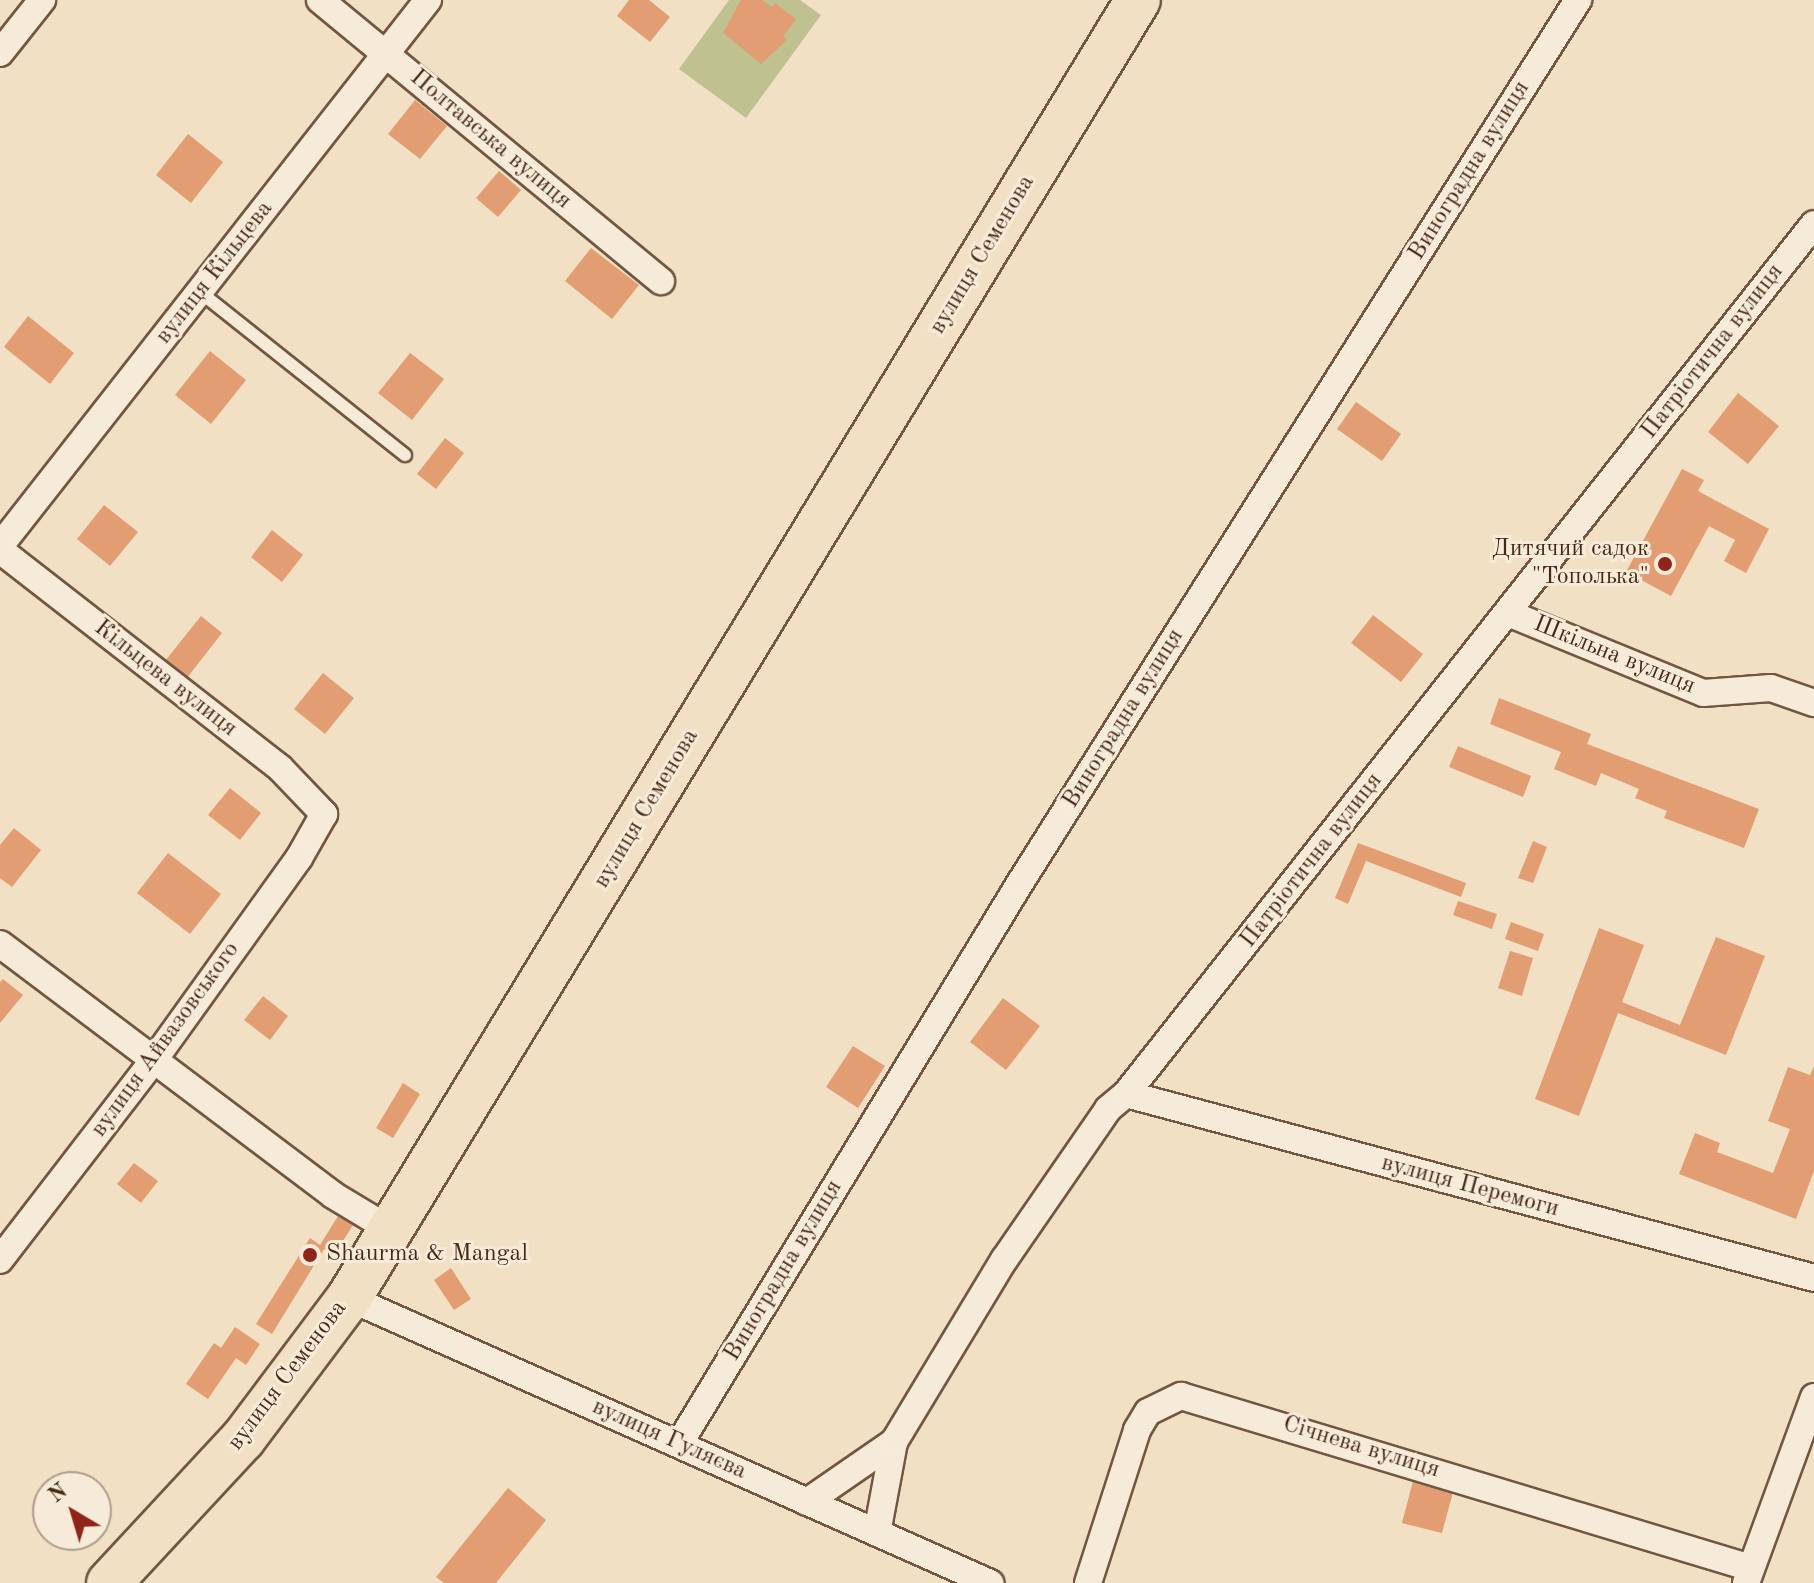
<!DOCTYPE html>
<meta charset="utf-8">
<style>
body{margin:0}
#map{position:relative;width:1814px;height:1583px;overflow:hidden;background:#f1e0c4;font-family:"Old Standard TT",serif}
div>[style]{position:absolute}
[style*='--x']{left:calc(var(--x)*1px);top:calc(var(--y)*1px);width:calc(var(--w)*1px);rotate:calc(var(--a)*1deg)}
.green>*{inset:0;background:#bfc191}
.building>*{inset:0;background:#e39d73}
.roads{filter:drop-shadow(2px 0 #725641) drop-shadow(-2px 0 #725641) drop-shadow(0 2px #725641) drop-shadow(0 -2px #725641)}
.lane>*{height:12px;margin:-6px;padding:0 6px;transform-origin:6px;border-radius:6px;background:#f6ebd9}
.street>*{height:26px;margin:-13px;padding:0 13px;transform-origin:13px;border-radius:13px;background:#f6ebd9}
.highway>*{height:44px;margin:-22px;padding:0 22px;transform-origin:22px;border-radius:22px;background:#f1e0c4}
.dots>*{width:22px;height:22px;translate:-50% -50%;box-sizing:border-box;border:4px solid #f6ebd9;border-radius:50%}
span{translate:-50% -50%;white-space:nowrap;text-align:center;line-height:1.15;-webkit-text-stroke:6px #f6ebd9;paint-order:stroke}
.street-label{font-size:24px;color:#472815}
.poi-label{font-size:24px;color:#472815}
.right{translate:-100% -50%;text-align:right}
.left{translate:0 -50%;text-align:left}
.north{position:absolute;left:32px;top:1471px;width:80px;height:80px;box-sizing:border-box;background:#f6ebd9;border:2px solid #b09d8b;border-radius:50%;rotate:322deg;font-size:22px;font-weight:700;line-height:32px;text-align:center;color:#472815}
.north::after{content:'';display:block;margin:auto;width:28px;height:36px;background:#8f2418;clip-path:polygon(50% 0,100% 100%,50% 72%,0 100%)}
</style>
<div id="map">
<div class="green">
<div style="clip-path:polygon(729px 0,800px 0,821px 15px,746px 118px,679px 69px)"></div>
</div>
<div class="building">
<div style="clip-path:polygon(629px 0,649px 0,670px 17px,650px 42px,617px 16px)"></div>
<div style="clip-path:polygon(741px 0,762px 0,772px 7px,775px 3px,796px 19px,783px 36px,787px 40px,761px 64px,723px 33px)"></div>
<div style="clip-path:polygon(415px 100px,447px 126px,420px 159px,388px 134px)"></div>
<div style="clip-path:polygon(188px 134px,223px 162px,191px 203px,156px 175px)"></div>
<div style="clip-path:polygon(499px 171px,521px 190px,498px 217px,476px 198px)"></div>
<div style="clip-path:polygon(591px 248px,639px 285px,612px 319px,565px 281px)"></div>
<div style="clip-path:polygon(28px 316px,74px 353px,50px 384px,4px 347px)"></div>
<div style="clip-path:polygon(210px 351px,246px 380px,211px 424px,175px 395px)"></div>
<div style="clip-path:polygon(410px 353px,444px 379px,412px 420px,378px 393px)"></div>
<div style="clip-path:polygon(1738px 393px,1779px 426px,1748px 464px,1708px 432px)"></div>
<div style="clip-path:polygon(1356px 402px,1401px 434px,1382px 461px,1337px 429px)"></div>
<div style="clip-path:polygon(445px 438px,464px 453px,436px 489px,417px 474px)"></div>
<div style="clip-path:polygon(1682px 469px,1704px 480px,1698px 491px,1769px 529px,1746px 573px,1724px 561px,1735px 540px,1709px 526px,1671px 596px,1626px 572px)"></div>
<div style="clip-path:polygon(104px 505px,138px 532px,110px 566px,77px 539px)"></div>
<div style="clip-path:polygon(272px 530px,303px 555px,282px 582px,251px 557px)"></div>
<div style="clip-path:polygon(1373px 615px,1423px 654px,1401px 682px,1351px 643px)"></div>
<div style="clip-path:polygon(201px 616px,222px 633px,183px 683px,161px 666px)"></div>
<div style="clip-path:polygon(323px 673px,354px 698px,325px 734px,294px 709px)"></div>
<div style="clip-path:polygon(1499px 698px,1591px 734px,1587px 744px,1759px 809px,1744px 848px,1664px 818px,1667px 811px,1635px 798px,1639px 789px,1601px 773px,1596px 786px,1554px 769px,1561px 752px,1490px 724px)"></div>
<div style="clip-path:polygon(1458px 746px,1531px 776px,1523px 797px,1449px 767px)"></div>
<div style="clip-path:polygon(230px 788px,261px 813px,240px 840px,208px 815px)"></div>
<div style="clip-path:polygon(14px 828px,41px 850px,12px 887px,0 878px,0 845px)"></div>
<div style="clip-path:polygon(1533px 841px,1547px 847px,1533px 883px,1518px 878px)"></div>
<div style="clip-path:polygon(1358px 843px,1466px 883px,1461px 897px,1366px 861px,1348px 904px,1335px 898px)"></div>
<div style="clip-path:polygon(168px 853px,221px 894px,190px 934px,137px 893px)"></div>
<div style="clip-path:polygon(1458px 901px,1497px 914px,1492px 929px,1453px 915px)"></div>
<div style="clip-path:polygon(1511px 922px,1544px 934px,1538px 951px,1505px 939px)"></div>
<div style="clip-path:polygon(1599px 928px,1644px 945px,1622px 1002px,1680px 1025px,1716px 937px,1765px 956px,1726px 1055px,1618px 1013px,1579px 1116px,1535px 1099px)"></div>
<div style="clip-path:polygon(1510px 951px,1533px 958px,1522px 996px,1498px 988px)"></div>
<div style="clip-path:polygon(3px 979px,23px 995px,0 1023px,0 982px)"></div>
<div style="clip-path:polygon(263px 996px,288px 1016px,270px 1040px,244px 1020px)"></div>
<div style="clip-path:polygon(1003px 998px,1040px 1026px,1006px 1070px,970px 1042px)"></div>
<div style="clip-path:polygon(853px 1046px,885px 1066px,858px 1108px,826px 1087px)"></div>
<div style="clip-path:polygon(1814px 1066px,1814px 1171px,1796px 1219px,1679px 1174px,1695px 1133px,1720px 1143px,1717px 1152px,1773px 1173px,1790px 1129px,1768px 1121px,1788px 1067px,1810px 1075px)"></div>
<div style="clip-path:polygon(403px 1083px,420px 1094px,393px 1138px,376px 1128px)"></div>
<div style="clip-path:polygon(134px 1163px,158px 1181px,141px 1203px,117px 1184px)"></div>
<div style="clip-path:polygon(338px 1216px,353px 1225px,334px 1255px,324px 1249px,272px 1334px,256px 1324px,310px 1238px,320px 1245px)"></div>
<div style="clip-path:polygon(451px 1268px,471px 1299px,454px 1310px,434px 1280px)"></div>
<div style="clip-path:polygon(235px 1327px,260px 1344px,246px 1365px,236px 1358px,208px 1399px,186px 1384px,214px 1343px,221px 1348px)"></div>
<div style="clip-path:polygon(1413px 1481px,1453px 1492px,1442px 1533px,1402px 1523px)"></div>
<div style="clip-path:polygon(508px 1488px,546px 1520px,496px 1583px,444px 1583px,436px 1577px)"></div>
</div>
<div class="roads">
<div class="lane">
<div style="--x:200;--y:292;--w:262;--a:38.5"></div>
</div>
<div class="street">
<div style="--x:320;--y:0;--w:442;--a:39.5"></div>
<div style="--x:0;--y:53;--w:68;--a:-51.6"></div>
<div style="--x:0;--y:546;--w:694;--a:-51.91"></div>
<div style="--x:0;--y:550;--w:355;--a:37.9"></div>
<div style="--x:280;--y:768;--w:64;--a:46.3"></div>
<div style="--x:324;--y:814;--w:51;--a:119.6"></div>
<div style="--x:299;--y:858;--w:250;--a:125.7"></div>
<div style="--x:153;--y:1061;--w:251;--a:127.6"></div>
<div style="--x:1508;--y:613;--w:211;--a:22.3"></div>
<div style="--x:1703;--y:693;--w:68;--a:-4.2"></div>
<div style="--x:1771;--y:688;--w:46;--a:19.2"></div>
<div style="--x:0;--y:944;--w:417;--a:37"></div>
<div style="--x:333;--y:1195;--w:68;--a:31.1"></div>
<div style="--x:1126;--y:1094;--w:712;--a:14.97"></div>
<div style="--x:349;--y:1298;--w:702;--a:23.97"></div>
<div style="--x:679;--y:1444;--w:657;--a:-58.71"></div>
<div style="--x:1020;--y:883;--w:1045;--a:-57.71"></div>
<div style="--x:807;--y:1502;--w:106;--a:-34.6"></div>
<div style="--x:877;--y:1533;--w:93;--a:-79.4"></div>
<div style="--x:894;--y:1442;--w:213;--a:-58.9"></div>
<div style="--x:1004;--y:1260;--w:183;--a:-55.4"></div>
<div style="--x:1108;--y:1109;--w:23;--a:-40"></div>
<div style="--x:1126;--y:1094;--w:1109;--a:-51.66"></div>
<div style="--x:1088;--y:1583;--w:161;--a:-72.2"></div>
<div style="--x:1137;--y:1430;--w:21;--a:-59"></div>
<div style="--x:1148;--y:1412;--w:37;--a:-26"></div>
<div style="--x:1181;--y:1396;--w:595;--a:16.79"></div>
<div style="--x:1746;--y:1583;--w:198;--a:-69.9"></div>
</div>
<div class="highway">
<div style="--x:109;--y:1583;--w:197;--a:-47.1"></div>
<div style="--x:243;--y:1439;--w:176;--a:-53.1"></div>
<div style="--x:349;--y:1298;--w:1519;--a:-58.71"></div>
</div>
</div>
<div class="dots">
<div style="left:1665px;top:564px;background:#8f2418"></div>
<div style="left:310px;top:1255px;background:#8f2418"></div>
</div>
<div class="street-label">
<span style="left:490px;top:140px;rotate:40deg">Полтавська вулиця</span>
<span style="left:1470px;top:171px;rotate:-58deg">Виноградна вулиця</span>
<span style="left:983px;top:255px;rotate:-59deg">вулиця Семенова</span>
<span style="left:215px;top:273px;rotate:-52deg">вулиця Кільцева</span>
<span style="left:1713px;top:352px;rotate:-52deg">Патріотична вулиця</span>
<span style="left:1614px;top:656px;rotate:22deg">Шкільна вулиця</span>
<span style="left:165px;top:679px;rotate:38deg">Кільцева вулиця</span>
<span style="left:1124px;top:719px;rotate:-58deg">Виноградна вулиця</span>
<span style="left:647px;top:809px;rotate:-59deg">вулиця Семенова</span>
<span style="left:1312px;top:861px;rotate:-52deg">Патріотична вулиця</span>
<span style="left:166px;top:1040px;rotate:-54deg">вулиця Айвазовського</span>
<span style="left:1470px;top:1187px;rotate:15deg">вулиця Перемоги</span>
<span style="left:784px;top:1271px;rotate:-59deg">Виноградна вулиця</span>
<span style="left:288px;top:1376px;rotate:-53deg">вулиця Семенова</span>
<span style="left:669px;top:1440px;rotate:24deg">вулиця Гуляєва</span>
<span style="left:1361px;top:1448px;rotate:17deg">Січнева вулиця</span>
</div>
<div class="poi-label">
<span class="right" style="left:1649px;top:564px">Дитячий садок<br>"Тополька"</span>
<span class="left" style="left:326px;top:1255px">Shaurma &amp; Mangal</span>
</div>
<div class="north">N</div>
</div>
